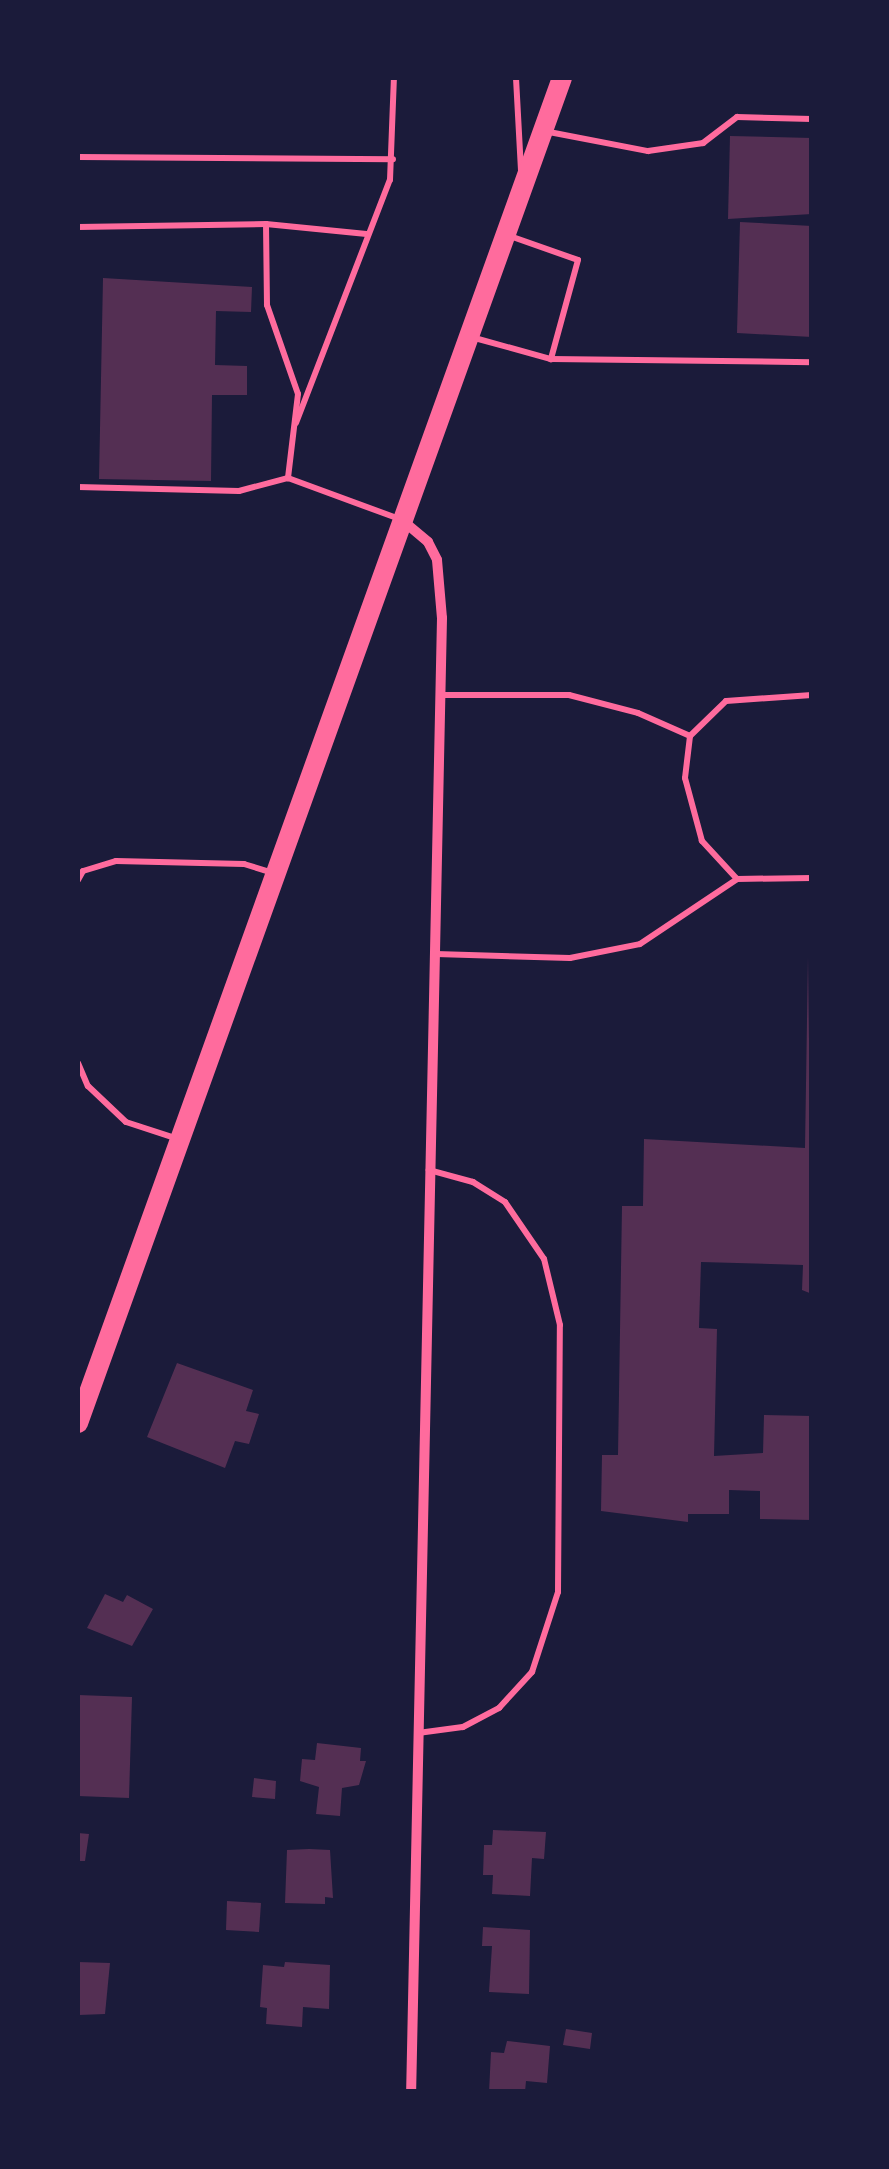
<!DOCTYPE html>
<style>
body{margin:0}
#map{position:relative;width:889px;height:2169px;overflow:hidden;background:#1b1b3a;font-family:"Varela Round",sans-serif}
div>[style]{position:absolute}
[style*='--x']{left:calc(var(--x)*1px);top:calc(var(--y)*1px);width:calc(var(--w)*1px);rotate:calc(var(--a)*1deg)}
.building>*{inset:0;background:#542f53}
.service>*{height:6px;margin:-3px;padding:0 3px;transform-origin:3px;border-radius:3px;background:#ff6b9d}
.minor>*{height:10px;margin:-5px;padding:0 5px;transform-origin:5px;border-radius:5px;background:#ff6b9d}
.primary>*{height:20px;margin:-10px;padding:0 10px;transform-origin:10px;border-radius:10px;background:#ff6b9d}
span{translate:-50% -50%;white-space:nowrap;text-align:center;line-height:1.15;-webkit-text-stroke:8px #1b1b3a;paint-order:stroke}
.frame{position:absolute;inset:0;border:80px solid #1b1b3a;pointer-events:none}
</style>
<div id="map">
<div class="building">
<div style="clip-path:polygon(730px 136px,812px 138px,812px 214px,728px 219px)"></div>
<div style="clip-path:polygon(740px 222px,812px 226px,812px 337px,737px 333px)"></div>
<div style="clip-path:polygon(103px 278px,252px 287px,251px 312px,216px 311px,215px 365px,247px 366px,247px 395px,212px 395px,211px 481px,99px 479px)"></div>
<div style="clip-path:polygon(808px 956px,812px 1294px,802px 1290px,803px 1265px,701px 1262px,699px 1328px,717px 1329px,714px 1456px,763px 1453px,764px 1415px,812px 1416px,812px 1520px,760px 1519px,760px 1491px,729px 1490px,729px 1514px,688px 1514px,688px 1522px,601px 1511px,602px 1455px,618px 1455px,622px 1206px,643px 1206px,644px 1139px,805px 1148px)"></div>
<div style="clip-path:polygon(177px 1363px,253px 1390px,246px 1411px,259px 1414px,249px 1444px,235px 1441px,225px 1468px,147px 1437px)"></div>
<div style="clip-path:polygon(105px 1594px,123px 1602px,127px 1595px,153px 1609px,132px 1646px,87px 1628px)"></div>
<div style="clip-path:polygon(78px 1695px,132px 1697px,129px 1798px,78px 1796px)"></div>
<div style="clip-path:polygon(317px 1743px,361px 1748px,360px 1761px,366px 1761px,359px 1785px,342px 1788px,340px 1816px,316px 1814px,319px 1787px,300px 1781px,302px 1759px,315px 1760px)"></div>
<div style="clip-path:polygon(254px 1778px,276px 1781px,275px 1799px,252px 1797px)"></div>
<div style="clip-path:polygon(493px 1830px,546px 1832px,544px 1859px,532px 1858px,530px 1896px,492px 1894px,493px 1875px,483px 1875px,484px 1845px,492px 1845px)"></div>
<div style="clip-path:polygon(78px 1833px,89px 1834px,85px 1861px,78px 1861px)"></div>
<div style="clip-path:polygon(309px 1849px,330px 1850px,333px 1898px,325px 1897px,325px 1904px,285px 1903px,287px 1850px)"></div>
<div style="clip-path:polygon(227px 1901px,261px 1903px,259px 1932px,226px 1930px)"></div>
<div style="clip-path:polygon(483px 1927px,530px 1930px,529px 1994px,489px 1992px,492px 1946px,482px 1946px)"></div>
<div style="clip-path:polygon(78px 1962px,110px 1963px,105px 2014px,79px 2015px)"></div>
<div style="clip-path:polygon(285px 1962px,330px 1965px,329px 2009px,303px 2007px,302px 2027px,266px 2024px,267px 2008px,260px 2007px,263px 1965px,284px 1967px)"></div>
<div style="clip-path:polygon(566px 2029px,592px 2033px,590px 2049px,563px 2045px)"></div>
<div style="clip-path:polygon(507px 2041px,550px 2046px,547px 2083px,526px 2081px,525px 2092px,489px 2092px,491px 2052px,504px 2053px)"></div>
</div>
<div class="service">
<div style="--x:516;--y:78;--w:93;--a:86.9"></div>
<div style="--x:549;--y:132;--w:101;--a:10.9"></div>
<div style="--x:648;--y:151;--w:56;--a:-8.3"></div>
<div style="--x:703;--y:143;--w:43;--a:-37.4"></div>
<div style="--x:737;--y:117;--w:75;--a:1.5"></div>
<div style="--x:78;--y:157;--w:315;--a:0.4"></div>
<div style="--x:266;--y:224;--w:81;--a:89.3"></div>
<div style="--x:267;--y:305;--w:94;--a:70.8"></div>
<div style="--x:298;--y:394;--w:85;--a:96.8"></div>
<div style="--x:78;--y:227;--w:188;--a:-0.9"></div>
<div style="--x:266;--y:224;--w:101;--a:5.7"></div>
<div style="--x:507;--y:235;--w:75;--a:19.4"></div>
<div style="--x:578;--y:260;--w:103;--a:105.3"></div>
<div style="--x:471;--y:337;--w:83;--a:15.4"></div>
<div style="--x:551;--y:359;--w:261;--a:0.7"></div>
<div style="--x:296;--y:423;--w:261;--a:-68.9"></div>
<div style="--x:390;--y:180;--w:102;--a:-87.8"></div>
<div style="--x:78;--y:487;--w:161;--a:1.4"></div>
<div style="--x:239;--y:491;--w:51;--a:-14.9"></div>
<div style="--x:288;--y:478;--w:116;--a:20.2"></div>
<div style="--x:441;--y:695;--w:128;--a:0"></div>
<div style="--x:569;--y:695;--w:71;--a:14.6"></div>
<div style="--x:638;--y:713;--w:57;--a:23.9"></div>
<div style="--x:737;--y:879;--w:52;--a:-132.6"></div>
<div style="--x:702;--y:841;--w:65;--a:-105.1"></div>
<div style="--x:685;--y:778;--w:42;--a:-83.2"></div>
<div style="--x:690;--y:736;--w:50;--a:-44.2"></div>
<div style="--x:726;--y:701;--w:86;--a:-4"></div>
<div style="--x:78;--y:880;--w:10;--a:-61"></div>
<div style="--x:83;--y:871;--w:34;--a:-17"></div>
<div style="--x:116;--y:861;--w:128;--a:1.3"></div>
<div style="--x:244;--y:864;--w:30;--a:17"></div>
<div style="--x:436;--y:954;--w:134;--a:1.7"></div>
<div style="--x:570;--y:958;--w:71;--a:-11.3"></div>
<div style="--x:640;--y:944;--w:117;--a:-33.8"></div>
<div style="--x:737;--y:879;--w:75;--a:-0.8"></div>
<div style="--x:78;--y:1063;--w:25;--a:67"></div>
<div style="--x:88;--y:1086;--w:52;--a:43.5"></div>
<div style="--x:126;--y:1122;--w:52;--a:18.1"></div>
<div style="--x:418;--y:1733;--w:45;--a:-7.6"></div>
<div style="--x:463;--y:1727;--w:41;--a:-27.8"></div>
<div style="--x:499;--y:1708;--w:49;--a:-47.5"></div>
<div style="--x:532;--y:1672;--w:84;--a:-72"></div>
<div style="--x:558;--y:1592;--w:267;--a:-89.6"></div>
<div style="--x:560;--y:1325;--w:68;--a:-103.6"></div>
<div style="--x:544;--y:1259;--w:69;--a:-124.4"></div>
<div style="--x:505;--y:1202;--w:38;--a:-148"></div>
<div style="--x:473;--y:1182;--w:46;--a:-164.7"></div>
</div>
<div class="minor">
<div style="--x:402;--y:520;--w:34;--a:40"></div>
<div style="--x:428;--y:542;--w:20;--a:63"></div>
<div style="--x:437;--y:560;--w:58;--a:85.1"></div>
<div style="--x:442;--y:618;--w:1474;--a:91.2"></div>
</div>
<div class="primary">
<div style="--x:78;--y:1423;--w:1429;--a:-70.21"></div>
</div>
<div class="frame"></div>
</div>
